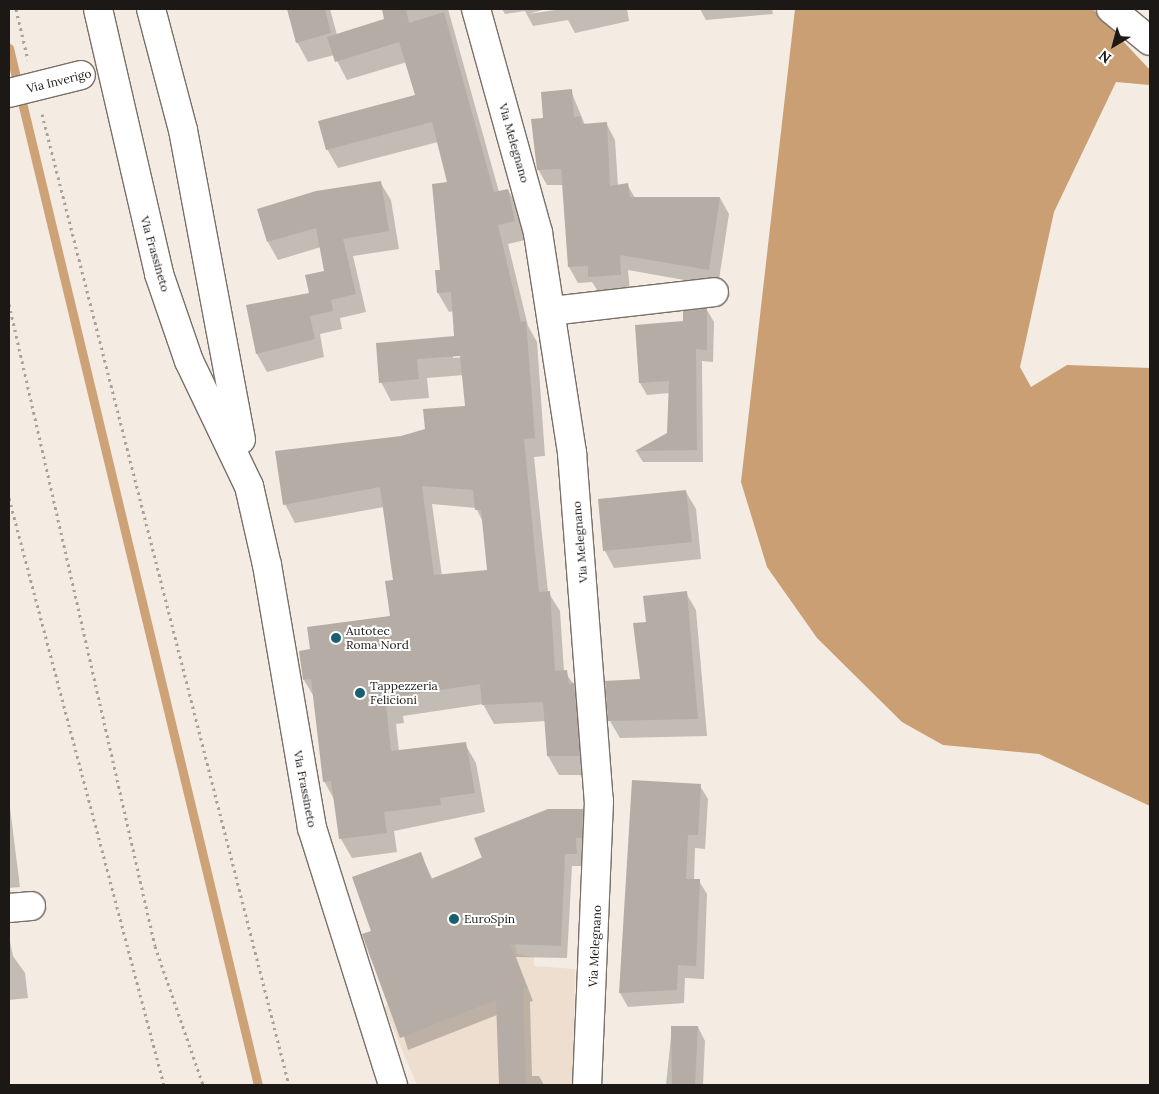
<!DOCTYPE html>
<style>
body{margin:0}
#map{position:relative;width:1159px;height:1094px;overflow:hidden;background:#f4ebe2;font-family:Lora,serif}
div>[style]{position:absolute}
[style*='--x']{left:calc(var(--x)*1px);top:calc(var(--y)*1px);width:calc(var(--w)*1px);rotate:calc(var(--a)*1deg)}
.built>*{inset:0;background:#edded0}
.forest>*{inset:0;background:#ca9f73}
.shadow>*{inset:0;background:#0003}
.stream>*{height:9px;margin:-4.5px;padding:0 4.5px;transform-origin:4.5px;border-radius:4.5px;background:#cda276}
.building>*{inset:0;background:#b5ada5}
.path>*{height:3px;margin-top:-1.5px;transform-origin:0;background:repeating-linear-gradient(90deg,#a9a29b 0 2.5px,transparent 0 6.5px)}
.roads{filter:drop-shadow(1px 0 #777068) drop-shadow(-1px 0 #777068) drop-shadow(0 1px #777068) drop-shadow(0 -1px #777068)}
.minor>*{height:28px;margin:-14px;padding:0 14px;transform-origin:14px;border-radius:14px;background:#fff}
.bridges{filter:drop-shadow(1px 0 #777068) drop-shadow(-1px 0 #777068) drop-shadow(0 1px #777068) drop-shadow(0 -1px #777068)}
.minor-bridge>*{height:28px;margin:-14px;padding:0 14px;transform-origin:14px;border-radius:14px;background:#fff}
.dots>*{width:14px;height:14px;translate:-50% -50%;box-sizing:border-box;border:2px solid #fff;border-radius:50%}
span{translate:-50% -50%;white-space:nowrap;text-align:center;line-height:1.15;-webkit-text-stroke:4px #fff;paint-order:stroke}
.street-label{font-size:12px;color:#1b1815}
.poi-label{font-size:12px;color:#1b1815}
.left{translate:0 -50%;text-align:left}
.frame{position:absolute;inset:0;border:10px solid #1b1815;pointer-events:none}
.north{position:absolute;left:1089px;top:20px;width:50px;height:50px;-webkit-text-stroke:4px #fff;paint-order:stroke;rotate:217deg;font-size:14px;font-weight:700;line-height:20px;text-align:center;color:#1b1815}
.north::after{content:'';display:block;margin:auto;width:18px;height:22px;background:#1b1815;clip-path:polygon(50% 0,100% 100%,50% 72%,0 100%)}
</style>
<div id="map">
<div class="built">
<div style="clip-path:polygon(500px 850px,517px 954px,534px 957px,534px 966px,575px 969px,573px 1085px,417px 1085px,384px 1007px,391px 1003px,359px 935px,456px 904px,445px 874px)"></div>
</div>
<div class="forest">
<div style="clip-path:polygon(795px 9px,1093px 9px,1150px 70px,1150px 85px,1116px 82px,1054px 212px,1020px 367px,1031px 387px,1067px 365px,1150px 368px,1150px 806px,1039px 754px,943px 745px,902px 722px,817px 638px,767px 567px,741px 482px)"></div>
</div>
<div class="shadow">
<div style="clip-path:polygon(evenodd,288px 9px,330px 9px,337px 35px,385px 20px,384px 12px,395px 9px,448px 9px,499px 192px,508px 190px,519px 209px,525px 240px,508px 244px,528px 326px,537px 342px,545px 456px,534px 457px,548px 592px,560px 611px,564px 671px,578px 690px,590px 775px,559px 775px,548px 756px,546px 721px,494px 724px,483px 704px,403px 716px,404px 723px,396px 724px,399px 751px,465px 744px,476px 763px,485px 812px,394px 831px,397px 852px,352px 858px,341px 839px,335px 801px,324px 781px,314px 697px,304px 680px,311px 650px,391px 617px,395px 581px,384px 507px,295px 523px,285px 504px,401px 437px,426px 430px,467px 408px,464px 375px,427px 378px,429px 398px,391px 401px,381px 382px,377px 344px,456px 337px,454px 311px,449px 312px,438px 293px,449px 183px,438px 142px,338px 168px,327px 149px,417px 96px,407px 62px,347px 80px,334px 55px,308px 62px,297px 42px,288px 9px,467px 354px,467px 357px,453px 358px,453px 356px,467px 354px,288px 9px,432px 504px,476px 508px,483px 522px,488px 571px,442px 576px,432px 504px)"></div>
<div style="clip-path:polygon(502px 9px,546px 9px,528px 14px,562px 9px,627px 9px,629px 21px,575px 33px,568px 20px,533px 26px,525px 11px,505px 14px)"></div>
<div style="clip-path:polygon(700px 9px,772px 9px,773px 14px,706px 20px)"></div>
<div style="clip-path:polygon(571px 91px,585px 125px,606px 123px,615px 140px,618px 186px,627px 184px,635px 198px,720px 198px,729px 214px,718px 286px,628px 270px,630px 291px,599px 293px,592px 282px,578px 283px,569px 267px,564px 185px,547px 185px,538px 169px,533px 120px,545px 120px)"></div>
<div style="clip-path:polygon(380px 182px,391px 200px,399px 249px,353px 256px,366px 312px,340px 318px,342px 329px,320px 334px,324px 357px,267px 372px,257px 354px,248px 306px,311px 294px,325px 272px,321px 247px,278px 260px,268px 242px)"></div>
<div style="clip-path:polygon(707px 310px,714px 322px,713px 362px,702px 361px,703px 462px,643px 462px,636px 451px,668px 434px,669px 393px,647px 395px,640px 383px,636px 326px,684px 322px)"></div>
<div style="clip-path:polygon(686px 492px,696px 509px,701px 559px,614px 568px,605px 551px)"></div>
<div style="clip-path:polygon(686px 593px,696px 610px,707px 736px,620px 738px,610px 721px,641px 680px)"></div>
<div style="clip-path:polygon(700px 786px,708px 799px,705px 849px,695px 848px,694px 880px,699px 881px,707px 894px,704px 979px,685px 978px,684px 1003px,628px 1007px,620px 993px)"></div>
<div style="clip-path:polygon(9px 800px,20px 887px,9px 888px)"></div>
<div style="clip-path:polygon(582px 811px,590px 823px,583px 866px,572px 866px,567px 958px,516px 957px,533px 1001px,530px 1002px,532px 1076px,539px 1076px,544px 1085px,500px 1085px,497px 1015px,408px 1050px,372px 932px,420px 853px,433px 880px)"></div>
<div style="clip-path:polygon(9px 937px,13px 956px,25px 973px,28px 998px,9px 1000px)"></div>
<div style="clip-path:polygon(672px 1027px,698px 1027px,705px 1041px,703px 1085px,666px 1085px)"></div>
</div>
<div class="stream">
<div style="--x:9;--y:48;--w:1066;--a:76.5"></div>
</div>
<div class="building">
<div style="clip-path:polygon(287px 9px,325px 9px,331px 33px,296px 43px)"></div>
<div style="clip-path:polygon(evenodd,382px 9px,406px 9px,409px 23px,444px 12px,494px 192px,508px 189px,515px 221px,498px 225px,521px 322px,526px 321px,535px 438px,524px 439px,539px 592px,550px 591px,555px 671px,567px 670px,569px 684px,574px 683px,580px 756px,547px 756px,543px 702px,482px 705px,480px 684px,393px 697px,394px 704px,386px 705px,391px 751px,466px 742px,475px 793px,440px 798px,441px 805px,384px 812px,387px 833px,339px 839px,331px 781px,323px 782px,311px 679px,303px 680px,299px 651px,310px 649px,307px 627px,390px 616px,385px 581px,393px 580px,380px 487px,283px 505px,275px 451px,401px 436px,425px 429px,423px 409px,465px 406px,460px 356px,417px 359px,419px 379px,379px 383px,376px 343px,454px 336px,451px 292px,437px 293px,435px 270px,440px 270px,432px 184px,447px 182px,432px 122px,326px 150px,318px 121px,415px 95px,399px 42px,335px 62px,327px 37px,384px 19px,382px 9px,422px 486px,473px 490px,475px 510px,481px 510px,487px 570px,434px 575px,422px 486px)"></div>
<div style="clip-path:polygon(572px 89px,574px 117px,581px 116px,582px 124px,607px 122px,610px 186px,628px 183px,630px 197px,720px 197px,709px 270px,620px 255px,621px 275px,588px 277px,588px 266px,568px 267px,561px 169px,537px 170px,531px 119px,543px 118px,541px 92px)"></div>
<div style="clip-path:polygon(381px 181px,389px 231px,343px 239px,356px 294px,331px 300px,333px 311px,310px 316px,315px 339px,256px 354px,246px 305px,309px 293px,305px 275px,324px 271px,316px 228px,267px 242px,257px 209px,316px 191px)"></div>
<div style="clip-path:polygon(707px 308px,707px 350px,696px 349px,697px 450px,635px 451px,667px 433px,669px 381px,639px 383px,635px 325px,683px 321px,683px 311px)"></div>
<div style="clip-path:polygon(686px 490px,692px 542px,603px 551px,598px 499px)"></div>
<div style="clip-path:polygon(687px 591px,698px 719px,608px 721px,605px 681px,640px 679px,633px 623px,646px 622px,643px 596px)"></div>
<div style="clip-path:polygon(632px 780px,701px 784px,698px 835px,688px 835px,686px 879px,700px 879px,696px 966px,678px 965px,677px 990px,619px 993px)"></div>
<div style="clip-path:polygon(548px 809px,583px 809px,582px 838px,576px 838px,577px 854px,565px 854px,561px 946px,510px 944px,527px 988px,523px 989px,526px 1085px,499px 1085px,496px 1000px,400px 1038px,362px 934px,371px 931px,352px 877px,421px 852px,431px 879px,482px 858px,474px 838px)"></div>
<div style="clip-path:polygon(671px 1026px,698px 1026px,695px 1085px,672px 1085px)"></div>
</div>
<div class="path">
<div style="--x:16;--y:9;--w:52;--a:76.8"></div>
<div style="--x:42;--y:114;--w:1002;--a:75.73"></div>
<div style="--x:9;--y:304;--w:658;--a:77.19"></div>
<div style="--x:155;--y:946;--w:147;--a:70.9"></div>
<div style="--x:9;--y:498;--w:607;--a:75.21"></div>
</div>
<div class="roads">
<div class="minor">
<div style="--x:98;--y:9;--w:272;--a:77"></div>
<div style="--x:159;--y:274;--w:92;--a:71"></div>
<div style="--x:189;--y:361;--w:139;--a:64.4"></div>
<div style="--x:249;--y:486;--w:81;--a:77.2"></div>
<div style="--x:267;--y:565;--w:267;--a:80.3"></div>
<div style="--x:312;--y:828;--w:269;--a:72.5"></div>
<div style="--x:151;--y:9;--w:125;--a:75.2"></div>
<div style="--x:183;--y:130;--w:315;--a:79.4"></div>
<div style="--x:476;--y:9;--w:232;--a:74.5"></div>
<div style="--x:538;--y:233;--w:223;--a:81.2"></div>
<div style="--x:572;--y:453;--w:349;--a:85.6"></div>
<div style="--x:599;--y:801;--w:284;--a:92.4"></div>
<div style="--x:1111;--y:9;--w:50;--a:39.4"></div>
<div style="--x:551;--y:311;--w:164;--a:-6.6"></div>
<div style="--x:9;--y:908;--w:22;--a:-5"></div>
</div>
</div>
<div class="bridges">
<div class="minor-bridge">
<div style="--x:9;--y:93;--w:74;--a:-14"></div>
</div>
</div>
<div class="dots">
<div style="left:336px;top:638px;background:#186070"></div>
<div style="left:360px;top:693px;background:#186070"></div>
<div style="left:454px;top:919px;background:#186070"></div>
</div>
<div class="street-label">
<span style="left:59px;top:81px;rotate:-14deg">Via Inverigo</span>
<span style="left:514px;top:143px;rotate:74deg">Via Melegnano</span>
<span style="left:155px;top:254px;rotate:74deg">Via Frassineto</span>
<span style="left:580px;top:542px;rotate:-95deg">Via Melegnano</span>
<span style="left:305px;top:789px;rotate:79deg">Via Frassineto</span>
<span style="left:595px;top:946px;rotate:-87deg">Via Melegnano</span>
</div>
<div class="poi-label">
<span class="left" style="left:346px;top:638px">Autotec<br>Roma Nord</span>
<span class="left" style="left:370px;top:693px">Tappezzeria<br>Felicioni</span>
<span class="left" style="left:464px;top:919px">EuroSpin</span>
</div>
<div class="frame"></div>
<div class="north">N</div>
</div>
